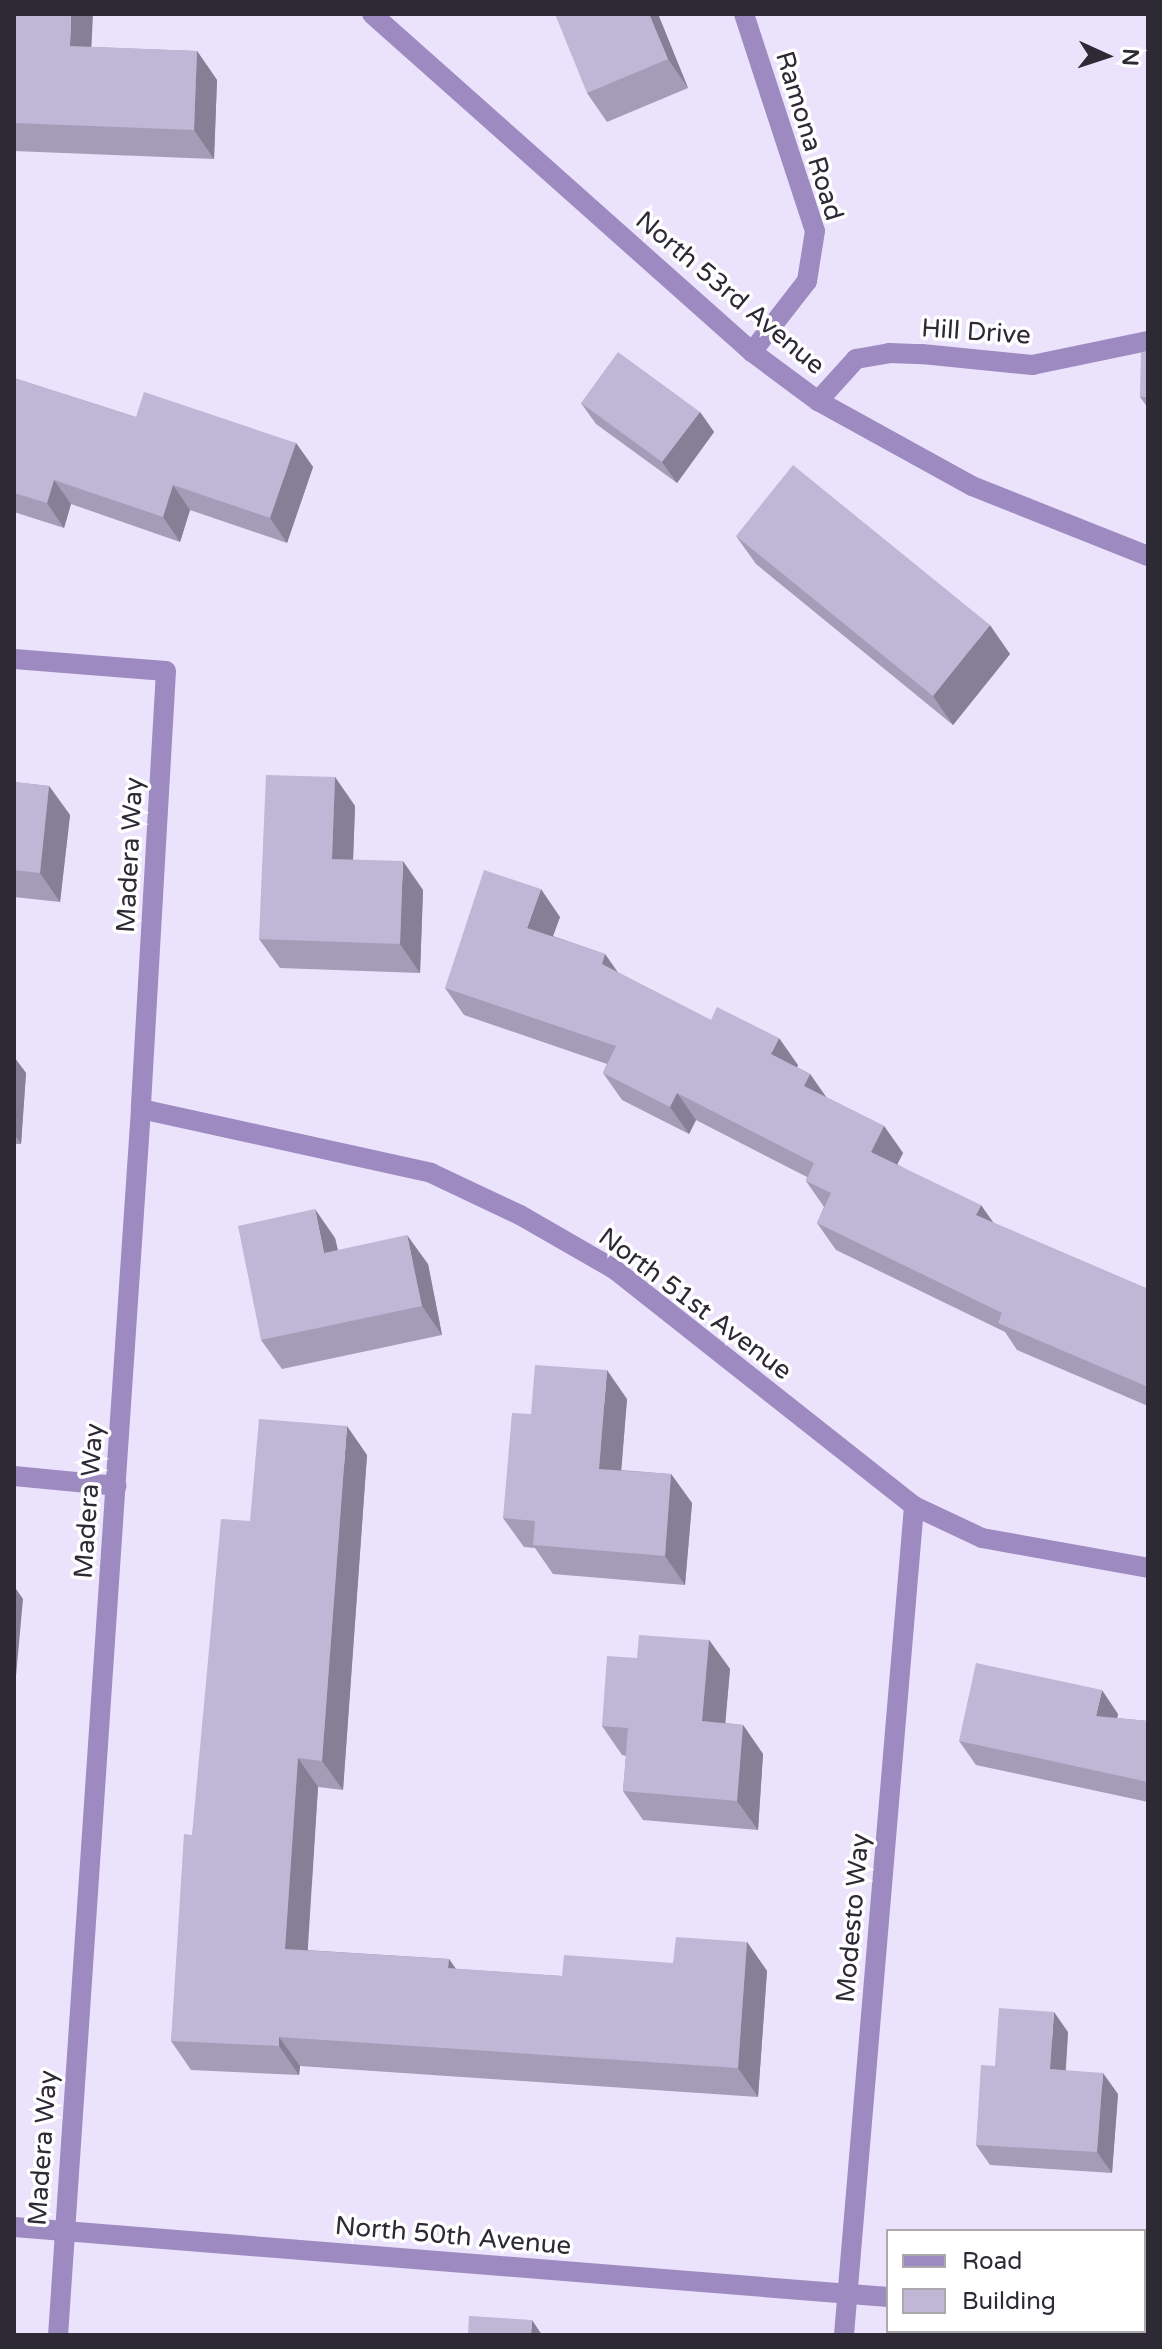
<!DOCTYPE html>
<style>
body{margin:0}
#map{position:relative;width:1162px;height:2349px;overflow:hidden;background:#ebe3fc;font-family:"Varela Round",sans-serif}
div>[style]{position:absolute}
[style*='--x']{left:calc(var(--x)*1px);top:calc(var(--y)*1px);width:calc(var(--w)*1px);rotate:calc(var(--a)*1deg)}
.minor>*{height:20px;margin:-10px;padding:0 10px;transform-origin:10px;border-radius:10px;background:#9d8ac1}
.wall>*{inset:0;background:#a59db7}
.shaded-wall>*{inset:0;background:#867f95}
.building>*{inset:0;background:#c0b6d5}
span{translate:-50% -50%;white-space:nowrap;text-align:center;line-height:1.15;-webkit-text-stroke:7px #fff;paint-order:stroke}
.street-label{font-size:26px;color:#2d2935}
.frame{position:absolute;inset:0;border:16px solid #2d2935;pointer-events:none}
.legend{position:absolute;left:886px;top:2229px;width:260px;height:104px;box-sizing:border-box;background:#fff;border:2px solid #aba9ae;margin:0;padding:10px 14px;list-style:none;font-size:24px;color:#2d2935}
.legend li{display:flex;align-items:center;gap:16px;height:40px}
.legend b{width:40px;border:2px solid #aba9ae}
.north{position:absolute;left:1066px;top:16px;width:80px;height:80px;-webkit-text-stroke:6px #fff;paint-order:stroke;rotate:93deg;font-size:22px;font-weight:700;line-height:32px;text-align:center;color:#2d2935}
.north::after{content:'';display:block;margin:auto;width:28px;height:36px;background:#2d2935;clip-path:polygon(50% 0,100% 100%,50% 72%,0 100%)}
</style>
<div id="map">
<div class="minor">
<div style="--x:372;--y:14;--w:509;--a:41.65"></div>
<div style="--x:752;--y:352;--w:82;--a:36.6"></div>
<div style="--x:818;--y:401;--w:176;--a:28.9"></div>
<div style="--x:972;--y:486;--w:189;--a:21.7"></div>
<div style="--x:744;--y:14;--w:228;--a:71.9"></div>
<div style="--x:815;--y:231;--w:51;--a:99.1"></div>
<div style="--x:807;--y:281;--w:90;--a:127.8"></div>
<div style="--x:818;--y:401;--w:57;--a:-47.9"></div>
<div style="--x:856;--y:359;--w:34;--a:-10"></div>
<div style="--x:889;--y:353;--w:33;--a:2"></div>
<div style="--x:922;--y:354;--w:111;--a:5.7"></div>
<div style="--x:1032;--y:365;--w:118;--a:-11.7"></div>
<div style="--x:14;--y:659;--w:152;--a:4.5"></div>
<div style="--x:166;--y:671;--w:439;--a:93.3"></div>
<div style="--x:141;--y:1109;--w:1229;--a:93.87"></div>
<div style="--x:141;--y:1109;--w:297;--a:12.4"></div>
<div style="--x:431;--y:1173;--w:98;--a:25.3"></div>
<div style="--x:520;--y:1215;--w:108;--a:29.9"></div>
<div style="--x:614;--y:1269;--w:382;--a:38.3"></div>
<div style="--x:914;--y:1506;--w:75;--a:25.2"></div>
<div style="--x:982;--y:1538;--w:169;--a:10.2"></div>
<div style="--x:14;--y:1476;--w:103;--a:5.5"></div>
<div style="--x:14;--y:2227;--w:877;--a:4.58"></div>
<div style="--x:1144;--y:2317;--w:4;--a:0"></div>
<div style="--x:844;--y:2335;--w:832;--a:-85.17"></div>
</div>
<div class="wall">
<div style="clip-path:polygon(14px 14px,91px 47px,197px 51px,217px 80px,214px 159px,14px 151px)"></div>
<div style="clip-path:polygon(658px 14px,688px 88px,607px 122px,587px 93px)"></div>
<div style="clip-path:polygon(1148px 352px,1148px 408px,1140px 397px)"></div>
<div style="clip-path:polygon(14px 378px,136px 417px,296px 443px,313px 467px,287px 543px,190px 510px,180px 542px,71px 504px,64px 528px,14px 512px)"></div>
<div style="clip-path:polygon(581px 403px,700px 412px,714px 432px,677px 483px,596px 424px)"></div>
<div style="clip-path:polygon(736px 536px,1010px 654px,953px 725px,756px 564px)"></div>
<div style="clip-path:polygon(335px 777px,355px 806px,353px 860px,423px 890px,420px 973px,280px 968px,259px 939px)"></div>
<div style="clip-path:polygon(14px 782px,49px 786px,70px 815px,60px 902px,14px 897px)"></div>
<div style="clip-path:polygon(560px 917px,553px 936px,605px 954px,617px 972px,798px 1065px,797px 1067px,810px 1074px,826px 1097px,884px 1126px,903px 1153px,897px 1164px,994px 1223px,1148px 1289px,1148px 1406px,1017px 1350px,1005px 1332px,836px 1250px,817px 1223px,824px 1207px,806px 1181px,807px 1177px,696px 1120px,689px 1134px,622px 1100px,603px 1073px,607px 1064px,464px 1015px,445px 988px)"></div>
<div style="clip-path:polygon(14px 1057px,26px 1073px,21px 1144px,14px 1144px)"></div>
<div style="clip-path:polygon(335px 1238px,338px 1250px,428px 1264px,442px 1335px,282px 1369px,261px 1340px)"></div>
<div style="clip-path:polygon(627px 1399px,621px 1470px,671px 1474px,692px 1503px,685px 1585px,553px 1574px,535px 1548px,524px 1547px,503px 1518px,531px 1414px)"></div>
<div style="clip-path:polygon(367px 1455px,343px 1790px,318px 1787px,307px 1950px,449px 1959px,456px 1969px,562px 1976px,673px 1963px,747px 1942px,767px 1971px,758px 2097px,300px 2066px,299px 2075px,191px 2070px,171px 2041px,192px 1835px,250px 1521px)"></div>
<div style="clip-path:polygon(709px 1640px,730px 1669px,725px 1723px,743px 1725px,763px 1754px,758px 1830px,643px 1820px,623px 1791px,626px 1756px,622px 1755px,602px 1726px,637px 1658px)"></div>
<div style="clip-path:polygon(1118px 1714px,1117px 1718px,1148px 1721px,1148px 1802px,976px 1765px,959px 1741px)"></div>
<div style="clip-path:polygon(1068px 2032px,1066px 2070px,1118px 2094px,1112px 2173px,990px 2165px,976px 2145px,995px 2066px)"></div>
</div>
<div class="shaded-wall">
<div style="clip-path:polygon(71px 14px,93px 14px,90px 75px,70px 46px)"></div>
<div style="clip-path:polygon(649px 14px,658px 14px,688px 88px,668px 59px)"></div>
<div style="clip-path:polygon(197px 51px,217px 80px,214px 159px,194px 130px)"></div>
<div style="clip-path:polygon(700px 412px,714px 432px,677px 483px,662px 462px)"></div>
<div style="clip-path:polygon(296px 443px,313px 467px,287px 543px,270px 518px)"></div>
<div style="clip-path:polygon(54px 480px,71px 504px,64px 528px,47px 503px)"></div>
<div style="clip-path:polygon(173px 485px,190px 510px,180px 542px,163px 517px)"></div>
<div style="clip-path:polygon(990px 625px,1010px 654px,953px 725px,933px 696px)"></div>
<div style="clip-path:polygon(335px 777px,355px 806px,352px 888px,332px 859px)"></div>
<div style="clip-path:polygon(49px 786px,70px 815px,60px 902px,40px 873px)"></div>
<div style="clip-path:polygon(403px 861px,423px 890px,420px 973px,400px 944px)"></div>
<div style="clip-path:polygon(541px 889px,560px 917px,546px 955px,527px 928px)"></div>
<div style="clip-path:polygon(605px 954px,624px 981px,602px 964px)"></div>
<div style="clip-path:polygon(779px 1038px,798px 1065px,790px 1082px,771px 1054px)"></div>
<div style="clip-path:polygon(14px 1057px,26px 1073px,21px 1144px,14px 1134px)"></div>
<div style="clip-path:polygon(810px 1074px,829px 1101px,804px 1086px)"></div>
<div style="clip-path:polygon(677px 1093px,696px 1120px,689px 1134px,670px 1107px)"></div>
<div style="clip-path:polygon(884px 1126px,903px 1153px,890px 1179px,871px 1152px)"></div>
<div style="clip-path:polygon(981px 1205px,1000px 1232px,976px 1215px)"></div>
<div style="clip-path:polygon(315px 1209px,335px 1238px,345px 1282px,324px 1253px)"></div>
<div style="clip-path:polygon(407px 1235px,428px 1264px,442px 1335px,422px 1306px)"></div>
<div style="clip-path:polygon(607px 1370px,627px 1399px,619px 1498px,599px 1469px)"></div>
<div style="clip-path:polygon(347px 1426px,367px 1455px,343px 1790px,322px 1761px)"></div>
<div style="clip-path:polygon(671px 1474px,692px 1503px,685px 1585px,665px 1556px)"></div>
<div style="clip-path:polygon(14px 1586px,23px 1599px,14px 1698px)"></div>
<div style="clip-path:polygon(709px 1640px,730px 1669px,723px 1750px,702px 1721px)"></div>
<div style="clip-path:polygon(1102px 1690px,1118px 1714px,1113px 1741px,1096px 1716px)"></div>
<div style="clip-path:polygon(743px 1725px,763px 1754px,758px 1830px,737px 1801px)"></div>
<div style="clip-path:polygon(298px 1758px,318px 1787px,306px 1978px,285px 1949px)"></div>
<div style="clip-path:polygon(747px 1942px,767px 1971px,758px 2097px,738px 2068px)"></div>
<div style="clip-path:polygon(449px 1959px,469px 1988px,448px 1968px)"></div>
<div style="clip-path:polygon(1054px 2012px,1068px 2032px,1064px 2090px,1050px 2069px)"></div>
<div style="clip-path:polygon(279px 2037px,300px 2066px,299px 2075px,279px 2046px)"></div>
<div style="clip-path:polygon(1103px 2073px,1118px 2094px,1112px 2173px,1097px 2152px)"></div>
<div style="clip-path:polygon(532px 2320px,542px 2335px,531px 2335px)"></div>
</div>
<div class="building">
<div style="clip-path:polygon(14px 14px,71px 14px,70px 46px,197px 51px,194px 130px,14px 123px)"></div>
<div style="clip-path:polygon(555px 14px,649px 14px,668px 59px,587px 93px)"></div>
<div style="clip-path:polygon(618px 352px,700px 412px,662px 462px,581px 403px)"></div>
<div style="clip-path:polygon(1141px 352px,1148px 352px,1148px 397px,1140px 397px)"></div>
<div style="clip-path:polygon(14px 378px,136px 417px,144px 392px,296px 443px,270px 518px,173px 485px,163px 517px,54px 480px,47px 503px,14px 493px)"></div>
<div style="clip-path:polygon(793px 465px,990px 625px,933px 696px,736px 536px)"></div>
<div style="clip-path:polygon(266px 775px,335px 777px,332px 859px,403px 861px,400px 944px,259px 939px)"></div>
<div style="clip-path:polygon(14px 782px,49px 786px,40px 873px,14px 870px)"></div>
<div style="clip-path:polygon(484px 870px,541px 889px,527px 928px,605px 954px,602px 964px,711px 1020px,717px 1007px,779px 1038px,771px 1054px,810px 1074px,804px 1086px,884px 1126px,871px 1152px,981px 1205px,976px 1215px,1148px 1289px,1148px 1387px,998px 1323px,1002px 1313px,817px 1223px,831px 1193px,806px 1181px,814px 1163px,677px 1093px,670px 1107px,603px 1073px,616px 1046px,445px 988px)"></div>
<div style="clip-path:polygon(315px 1209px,324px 1253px,407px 1235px,422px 1306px,261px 1340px,238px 1226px)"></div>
<div style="clip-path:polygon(535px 1365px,607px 1370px,599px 1469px,671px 1474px,665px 1556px,533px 1545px,535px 1521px,503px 1518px,512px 1413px,531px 1414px)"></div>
<div style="clip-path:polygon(259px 1419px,347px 1426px,322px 1761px,298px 1758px,285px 1949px,449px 1959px,448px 1968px,562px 1976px,564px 1955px,673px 1963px,676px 1937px,747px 1942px,738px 2068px,279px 2037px,279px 2046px,171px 2041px,184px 1834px,192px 1835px,221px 1519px,250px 1521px)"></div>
<div style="clip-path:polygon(639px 1635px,709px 1640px,702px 1721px,743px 1725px,737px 1801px,623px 1791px,628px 1728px,602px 1726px,607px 1656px,637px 1658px)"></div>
<div style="clip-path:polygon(976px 1663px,1102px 1690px,1096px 1716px,1148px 1721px,1148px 1782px,959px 1741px)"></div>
<div style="clip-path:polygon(999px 2008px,1054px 2012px,1050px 2069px,1103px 2073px,1097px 2152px,976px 2145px,981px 2065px,995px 2066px)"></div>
<div style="clip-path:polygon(469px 2316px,532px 2320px,531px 2335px,468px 2335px)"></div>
</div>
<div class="street-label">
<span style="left:809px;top:136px;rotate:73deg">Ramona Road</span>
<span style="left:730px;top:293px;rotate:40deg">North 53rd Avenue</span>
<span style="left:976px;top:332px;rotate:4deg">Hill Drive</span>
<span style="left:130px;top:855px;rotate:-87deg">Madera Way</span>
<span style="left:695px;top:1304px;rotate:37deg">North 51st Avenue</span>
<span style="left:89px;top:1501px;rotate:-86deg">Madera Way</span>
<span style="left:853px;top:1918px;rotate:-85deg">Modesto Way</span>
<span style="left:43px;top:2148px;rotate:-86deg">Madera Way</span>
<span style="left:453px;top:2236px;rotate:5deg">North 50th Avenue</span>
</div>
<div class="frame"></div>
<ul class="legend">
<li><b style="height:10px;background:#9d8ac1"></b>Road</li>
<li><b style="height:22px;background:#c0b6d5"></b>Building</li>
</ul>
<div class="north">N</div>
</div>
